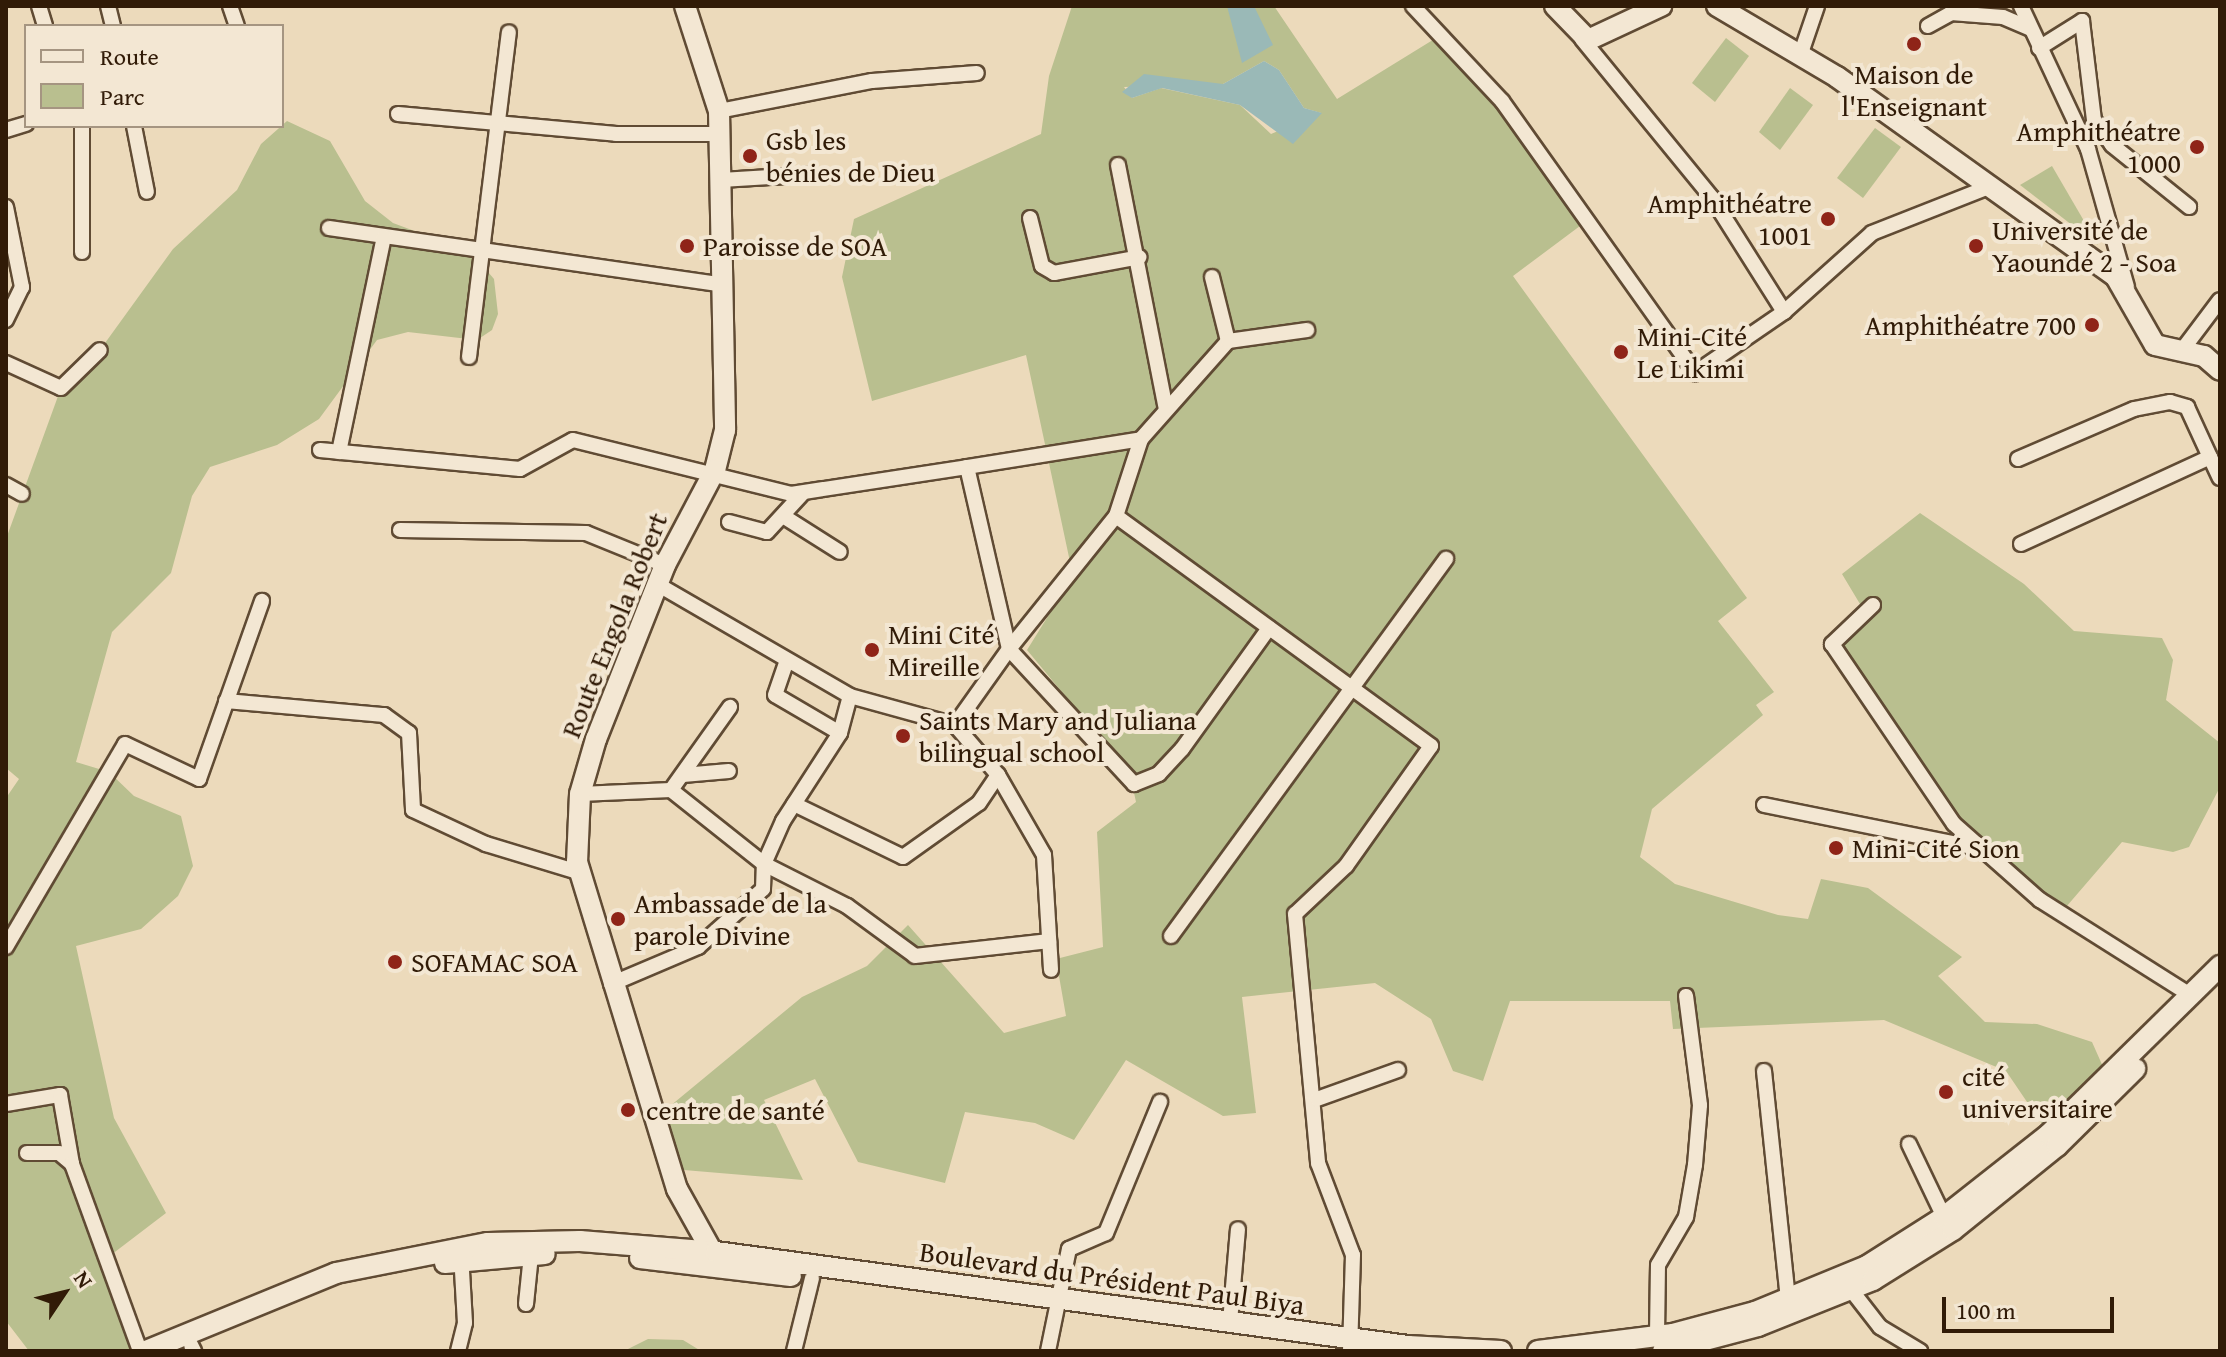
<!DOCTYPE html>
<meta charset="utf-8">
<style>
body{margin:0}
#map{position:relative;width:2226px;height:1357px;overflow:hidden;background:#ecdabb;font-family:"Gentium Book Plus",serif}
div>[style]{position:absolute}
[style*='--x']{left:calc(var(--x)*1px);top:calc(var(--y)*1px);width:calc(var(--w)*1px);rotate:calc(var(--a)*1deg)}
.green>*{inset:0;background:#b9bf8f}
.water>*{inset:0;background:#9ab9b7}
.roads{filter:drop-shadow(2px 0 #604b34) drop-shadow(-2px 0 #604b34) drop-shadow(0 2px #604b34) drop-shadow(0 -2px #604b34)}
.street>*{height:14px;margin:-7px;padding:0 7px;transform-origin:7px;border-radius:7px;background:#f3e7d3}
.secondary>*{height:20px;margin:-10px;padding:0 10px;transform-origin:10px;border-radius:10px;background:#f3e7d3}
.dots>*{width:22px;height:22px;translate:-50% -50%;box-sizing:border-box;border:4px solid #f3e7d3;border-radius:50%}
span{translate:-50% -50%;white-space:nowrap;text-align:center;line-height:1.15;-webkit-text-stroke:8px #f3e7d3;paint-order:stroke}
.poi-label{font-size:28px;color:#311b07}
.right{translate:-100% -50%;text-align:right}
.left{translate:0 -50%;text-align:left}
.street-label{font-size:28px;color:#311b07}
.frame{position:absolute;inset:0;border:8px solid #311b07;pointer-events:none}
.legend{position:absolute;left:24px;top:24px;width:260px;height:104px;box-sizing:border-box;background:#f3e7d3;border:2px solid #a59581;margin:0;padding:10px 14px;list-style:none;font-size:24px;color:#311b07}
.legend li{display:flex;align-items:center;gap:16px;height:40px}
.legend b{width:40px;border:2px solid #a59581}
.north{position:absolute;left:24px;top:1253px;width:80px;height:80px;-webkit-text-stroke:6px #f3e7d3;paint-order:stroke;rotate:55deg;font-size:22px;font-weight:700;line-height:32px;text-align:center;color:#311b07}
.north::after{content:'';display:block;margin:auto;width:28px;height:36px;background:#311b07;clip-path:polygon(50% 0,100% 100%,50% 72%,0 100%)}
.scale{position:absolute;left:1942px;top:1297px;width:172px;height:36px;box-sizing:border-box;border:4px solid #311b07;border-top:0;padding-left:10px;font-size:24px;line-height:28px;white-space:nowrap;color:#311b07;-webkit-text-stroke:6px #f3e7d3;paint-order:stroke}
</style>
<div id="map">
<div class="green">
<div style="clip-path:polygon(evenodd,1072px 6px,1274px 6px,1337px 99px,1436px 38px,1466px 62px,1588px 220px,1513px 276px,1747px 598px,1718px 621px,1774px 692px,1756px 705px,1763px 715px,1652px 809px,1640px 857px,1675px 884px,1778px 915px,1808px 919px,1821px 879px,1868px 888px,1962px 957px,1938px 976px,1985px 1022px,2037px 1024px,2092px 1042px,2104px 1069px,2057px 1146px,2006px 1071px,1884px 1020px,1673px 1029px,1670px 1001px,1510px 1001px,1483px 1081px,1453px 1071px,1431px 1019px,1375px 983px,1242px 997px,1256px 1113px,1223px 1116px,1126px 1060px,1074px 1140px,1035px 1123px,965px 1112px,945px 1183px,858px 1162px,815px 1079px,764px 1100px,803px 1180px,672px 1169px,658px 1116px,802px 997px,867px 966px,908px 925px,1004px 1033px,1066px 1016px,1056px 959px,1103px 947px,1097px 832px,1136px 802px,1130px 774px,1027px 650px,1073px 576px,1026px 355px,872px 401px,842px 277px,854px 219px,1041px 134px,1049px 76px,1072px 6px,1264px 61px,1279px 70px,1304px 108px,1321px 113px,1271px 134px,1240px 105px,1161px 88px,1132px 98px,1124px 87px,1223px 84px,1264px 61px)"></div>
<div style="clip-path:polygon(1726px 38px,1749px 56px,1715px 102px,1692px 83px)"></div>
<div style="clip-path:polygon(1790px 88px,1813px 105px,1780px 150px,1759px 132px)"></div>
<div style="clip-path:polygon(287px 121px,330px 141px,365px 201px,393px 223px,471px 252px,494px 279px,498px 314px,492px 330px,477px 340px,408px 332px,377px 340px,319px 419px,277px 445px,210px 467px,192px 496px,171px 573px,112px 632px,76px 762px,109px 772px,134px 796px,181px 816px,193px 866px,178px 896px,141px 929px,76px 946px,114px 1118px,166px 1213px,107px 1258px,141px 1351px,29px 1351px,6px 1321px,6px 798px,19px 779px,6px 768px,6px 539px,61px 388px,100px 350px,173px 249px,237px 190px,261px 144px)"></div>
<div style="clip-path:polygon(1875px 128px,1901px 147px,1863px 198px,1837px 178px)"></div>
<div style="clip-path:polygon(2052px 166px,2098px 245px,2020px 185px)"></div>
<div style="clip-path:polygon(1920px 513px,2024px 584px,2074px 631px,2162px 638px,2173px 660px,2166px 700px,2220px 743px,2220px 787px,2189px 847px,2173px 852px,2122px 842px,2060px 914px,1978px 852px,1832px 644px,1872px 605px,1860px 604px,1842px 574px)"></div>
<div style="clip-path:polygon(648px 1339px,683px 1340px,701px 1351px,624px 1351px)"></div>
</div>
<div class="water">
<div style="clip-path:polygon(1227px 6px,1254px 6px,1273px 45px,1242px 63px)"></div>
<div style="clip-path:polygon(1264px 61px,1279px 70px,1304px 108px,1322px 113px,1293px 144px,1240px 105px,1162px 88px,1132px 98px,1122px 92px,1144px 74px,1223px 84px)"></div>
</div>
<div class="roads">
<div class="street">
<div style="--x:39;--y:6;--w:21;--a:73"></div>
<div style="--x:108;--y:6;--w:21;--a:76"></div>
<div style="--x:230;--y:6;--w:21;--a:71"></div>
<div style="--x:1413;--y:6;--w:130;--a:46.9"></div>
<div style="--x:1502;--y:101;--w:334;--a:54.6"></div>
<div style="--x:1695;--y:373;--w:108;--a:-34.4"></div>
<div style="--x:1784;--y:312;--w:118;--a:-41.9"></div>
<div style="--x:1872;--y:233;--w:126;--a:-21.5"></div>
<div style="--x:2021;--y:6;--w:158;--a:64.9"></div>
<div style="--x:2088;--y:149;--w:143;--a:74.2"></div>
<div style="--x:1928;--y:26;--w:26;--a:-29"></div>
<div style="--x:1951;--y:13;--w:52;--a:4.4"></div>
<div style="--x:2003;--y:17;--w:30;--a:23"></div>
<div style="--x:1582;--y:39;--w:205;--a:50.7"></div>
<div style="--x:1712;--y:198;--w:135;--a:57.7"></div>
<div style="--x:2039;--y:48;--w:51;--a:-32.1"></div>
<div style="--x:2082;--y:21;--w:100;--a:83.1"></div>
<div style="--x:2094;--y:120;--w:31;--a:54"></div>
<div style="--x:2112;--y:145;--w:99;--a:38.8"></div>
<div style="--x:1801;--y:53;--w:50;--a:-71.2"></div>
<div style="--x:719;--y:111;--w:156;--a:-11.1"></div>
<div style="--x:872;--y:81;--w:105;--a:-4.4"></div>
<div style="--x:398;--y:114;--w:219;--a:5.2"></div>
<div style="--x:616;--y:134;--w:104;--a:0"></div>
<div style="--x:82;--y:126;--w:126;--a:90"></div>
<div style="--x:134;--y:126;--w:67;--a:78.9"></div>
<div style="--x:6;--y:130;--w:21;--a:-17"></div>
<div style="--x:1118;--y:165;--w:249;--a:78.9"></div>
<div style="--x:720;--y:180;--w:84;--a:-3.4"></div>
<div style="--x:6;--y:207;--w:82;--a:78.7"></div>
<div style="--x:22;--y:287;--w:37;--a:116"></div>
<div style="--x:1030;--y:218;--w:49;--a:76"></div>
<div style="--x:1042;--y:266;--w:14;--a:30"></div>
<div style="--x:1054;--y:273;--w:87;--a:-10.5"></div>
<div style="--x:329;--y:228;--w:393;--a:8.2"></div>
<div style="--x:1212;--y:277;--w:66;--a:76"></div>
<div style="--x:2180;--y:353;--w:66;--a:-53"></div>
<div style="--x:469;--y:357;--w:327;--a:-83"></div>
<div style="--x:6;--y:363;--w:60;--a:24.4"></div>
<div style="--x:61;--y:388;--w:54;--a:-44.3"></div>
<div style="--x:320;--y:450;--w:201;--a:5.4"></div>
<div style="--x:520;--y:469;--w:60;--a:-28.7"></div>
<div style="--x:573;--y:440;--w:225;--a:13.9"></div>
<div style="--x:791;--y:494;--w:178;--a:-8.7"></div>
<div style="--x:967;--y:467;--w:187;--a:77"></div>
<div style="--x:1009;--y:649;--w:93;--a:125.4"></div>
<div style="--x:955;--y:725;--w:66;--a:49.3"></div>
<div style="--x:998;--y:775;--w:92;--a:60.1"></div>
<div style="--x:1044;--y:855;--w:115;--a:86.5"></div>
<div style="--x:339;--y:452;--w:220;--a:-78.2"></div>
<div style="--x:2018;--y:459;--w:126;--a:-23.3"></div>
<div style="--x:2134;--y:409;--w:37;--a:-11"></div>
<div style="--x:2170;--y:402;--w:18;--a:16"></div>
<div style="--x:2187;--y:407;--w:55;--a:65.3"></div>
<div style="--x:967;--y:467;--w:176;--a:-9.1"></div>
<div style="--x:6;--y:485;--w:18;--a:29"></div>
<div style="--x:783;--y:516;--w:67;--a:32.3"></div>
<div style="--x:1116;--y:516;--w:390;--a:36.1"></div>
<div style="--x:1431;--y:746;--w:147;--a:125.3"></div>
<div style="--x:1346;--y:866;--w:70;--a:136.7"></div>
<div style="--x:1295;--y:914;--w:250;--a:84.7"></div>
<div style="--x:1318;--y:1163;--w:98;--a:69.2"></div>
<div style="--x:1353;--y:1255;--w:95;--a:91.8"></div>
<div style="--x:729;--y:522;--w:39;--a:15"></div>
<div style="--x:767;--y:532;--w:52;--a:-47.4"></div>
<div style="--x:400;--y:530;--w:186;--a:0.9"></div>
<div style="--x:586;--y:533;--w:85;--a:22.1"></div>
<div style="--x:2021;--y:544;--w:208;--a:-24.7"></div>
<div style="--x:2210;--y:457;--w:23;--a:65"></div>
<div style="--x:657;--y:584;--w:223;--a:30.1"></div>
<div style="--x:850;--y:696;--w:109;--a:15.4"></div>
<div style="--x:1873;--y:605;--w:57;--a:136.4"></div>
<div style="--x:1832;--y:644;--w:217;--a:55.9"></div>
<div style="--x:1954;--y:824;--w:115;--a:41.5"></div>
<div style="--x:2040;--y:900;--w:178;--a:32.3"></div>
<div style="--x:1269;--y:628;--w:149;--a:125.7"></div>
<div style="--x:1182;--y:749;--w:34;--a:133"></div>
<div style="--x:1159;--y:774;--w:27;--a:158"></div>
<div style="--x:1134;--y:784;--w:184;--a:-132.8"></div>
<div style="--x:1009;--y:649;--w:171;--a:-51.2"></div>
<div style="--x:1116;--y:516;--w:81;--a:-72"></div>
<div style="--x:1141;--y:439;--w:131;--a:-48.4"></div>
<div style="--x:1228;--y:341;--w:80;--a:-7.9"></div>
<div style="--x:226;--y:701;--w:159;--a:5.1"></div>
<div style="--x:384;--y:715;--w:31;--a:36"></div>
<div style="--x:409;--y:733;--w:77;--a:87"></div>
<div style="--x:413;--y:810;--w:81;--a:25"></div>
<div style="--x:486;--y:844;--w:96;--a:16.9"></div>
<div style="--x:840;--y:733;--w:38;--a:-75"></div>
<div style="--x:683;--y:775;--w:46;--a:-5"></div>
<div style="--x:671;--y:790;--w:102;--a:-54.6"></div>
<div style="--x:580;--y:794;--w:91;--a:-2.5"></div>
<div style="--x:671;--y:790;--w:119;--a:38.5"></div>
<div style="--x:764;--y:864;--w:93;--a:26.8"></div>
<div style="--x:847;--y:906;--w:84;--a:36.3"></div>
<div style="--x:915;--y:956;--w:135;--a:-6.4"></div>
<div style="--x:794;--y:804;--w:121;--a:25.9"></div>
<div style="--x:903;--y:857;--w:93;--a:-35.4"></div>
<div style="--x:979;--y:803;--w:34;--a:-56"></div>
<div style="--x:1764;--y:805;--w:213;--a:11.4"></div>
<div style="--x:1171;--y:936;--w:467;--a:-53.9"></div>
<div style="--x:6;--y:947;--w:235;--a:-59.6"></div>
<div style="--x:125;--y:744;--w:82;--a:25.3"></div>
<div style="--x:199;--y:779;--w:189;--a:-70.5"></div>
<div style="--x:611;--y:984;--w:95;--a:-23"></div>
<div style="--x:698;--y:947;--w:87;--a:-41.7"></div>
<div style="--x:763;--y:889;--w:25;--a:-88"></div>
<div style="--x:764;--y:864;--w:47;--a:-66.2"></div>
<div style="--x:783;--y:821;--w:105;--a:-57.1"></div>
<div style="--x:840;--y:733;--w:75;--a:-149.7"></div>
<div style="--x:775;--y:695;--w:37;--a:-71"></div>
<div style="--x:1764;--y:1071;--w:230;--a:84"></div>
<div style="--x:1317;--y:1099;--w:86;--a:-19.7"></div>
<div style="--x:6;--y:1104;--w:55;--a:-9.5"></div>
<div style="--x:60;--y:1095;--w:70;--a:80.1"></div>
<div style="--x:1909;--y:1144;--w:81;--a:64.4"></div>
<div style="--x:27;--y:1153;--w:32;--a:0"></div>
<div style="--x:59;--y:1153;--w:17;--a:40"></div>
<div style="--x:72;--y:1164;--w:199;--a:70"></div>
<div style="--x:1845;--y:1282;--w:57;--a:52.1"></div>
<div style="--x:1880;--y:1327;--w:47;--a:31"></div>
<div style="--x:526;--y:1304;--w:49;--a:-84.2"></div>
<div style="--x:1230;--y:1322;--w:93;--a:-85.1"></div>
<div style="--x:1657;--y:1336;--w:71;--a:-89.2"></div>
<div style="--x:1658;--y:1265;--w:56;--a:-59.7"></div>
<div style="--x:1686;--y:1217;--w:53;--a:-80.2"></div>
<div style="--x:1695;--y:1165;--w:60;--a:-85.2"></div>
<div style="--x:1700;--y:1105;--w:110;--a:-97.3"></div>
<div style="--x:191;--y:1345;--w:7;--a:63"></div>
<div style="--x:458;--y:1351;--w:29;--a:-76"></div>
<div style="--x:465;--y:1323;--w:70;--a:-93.3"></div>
<div style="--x:794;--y:1351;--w:75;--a:-76.1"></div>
<div style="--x:1048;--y:1351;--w:104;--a:-78.4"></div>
<div style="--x:1069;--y:1249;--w:40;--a:-23.4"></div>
<div style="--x:1106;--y:1233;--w:142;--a:-67.6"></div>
</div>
<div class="secondary">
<div style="--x:685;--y:6;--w:110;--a:72.1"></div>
<div style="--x:719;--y:111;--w:319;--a:88.9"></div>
<div style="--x:725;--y:430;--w:41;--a:104"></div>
<div style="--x:715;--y:470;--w:107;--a:117.8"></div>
<div style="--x:665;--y:565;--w:187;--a:111.6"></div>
<div style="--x:596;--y:739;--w:57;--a:106.2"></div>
<div style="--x:580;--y:794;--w:68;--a:92.5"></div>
<div style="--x:577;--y:862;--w:342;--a:73"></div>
<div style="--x:677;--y:1189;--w:88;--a:60.8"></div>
<div style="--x:1555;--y:6;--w:47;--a:45.9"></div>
<div style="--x:1588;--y:40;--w:81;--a:-25"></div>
<div style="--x:1717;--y:6;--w:139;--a:30.6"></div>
<div style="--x:1837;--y:77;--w:343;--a:35.6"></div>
<div style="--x:2116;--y:277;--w:78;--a:60.2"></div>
<div style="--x:2155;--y:345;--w:50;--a:12.7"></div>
<div style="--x:2204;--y:356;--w:21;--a:41"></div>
<div style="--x:640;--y:1258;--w:152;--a:6.8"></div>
<div style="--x:445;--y:1263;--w:100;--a:-5.1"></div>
<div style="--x:146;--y:1351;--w:205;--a:-22.3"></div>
<div style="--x:336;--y:1273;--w:155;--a:-11.2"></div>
<div style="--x:488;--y:1243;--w:92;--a:-1.2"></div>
<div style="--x:580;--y:1241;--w:136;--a:4.6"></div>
<div style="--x:716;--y:1252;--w:698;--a:7.74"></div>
<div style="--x:1408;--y:1346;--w:93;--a:3.1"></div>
<div style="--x:1538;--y:1351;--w:136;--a:-7.2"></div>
<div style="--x:1673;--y:1334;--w:85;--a:-15"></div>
<div style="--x:1755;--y:1312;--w:121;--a:-22.3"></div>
<div style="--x:1867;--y:1266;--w:91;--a:-32.5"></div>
<div style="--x:1944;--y:1217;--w:134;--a:-38.3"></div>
<div style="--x:2049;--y:1134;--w:240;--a:-44.5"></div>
<div style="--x:1663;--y:1351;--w:98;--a:-14.7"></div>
<div style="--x:1758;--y:1326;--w:124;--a:-21.8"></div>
<div style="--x:1873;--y:1280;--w:94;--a:-32"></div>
<div style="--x:1953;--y:1230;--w:134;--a:-38.9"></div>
<div style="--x:2057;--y:1146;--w:110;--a:-44.6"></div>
</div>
</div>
<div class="dots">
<div style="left:1914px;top:44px;background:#8f2418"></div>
<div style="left:2197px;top:147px;background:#8f2418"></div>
<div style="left:750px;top:156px;background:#8f2418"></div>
<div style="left:1828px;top:219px;background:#8f2418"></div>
<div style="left:687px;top:246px;background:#8f2418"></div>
<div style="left:1976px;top:246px;background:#8f2418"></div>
<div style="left:2092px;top:325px;background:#8f2418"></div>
<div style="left:1621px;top:352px;background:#8f2418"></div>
<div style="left:872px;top:650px;background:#8f2418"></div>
<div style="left:903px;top:736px;background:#8f2418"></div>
<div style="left:1836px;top:848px;background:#8f2418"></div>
<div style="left:618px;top:919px;background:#8f2418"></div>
<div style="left:395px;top:962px;background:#8f2418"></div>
<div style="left:1946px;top:1092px;background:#8f2418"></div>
<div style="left:628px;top:1110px;background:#8f2418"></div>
</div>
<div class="poi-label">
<span style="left:1914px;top:90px">Maison de<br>l'Enseignant</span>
<span class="right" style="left:2181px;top:147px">Amphithéatre<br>1000</span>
<span class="left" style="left:766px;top:156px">Gsb les<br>bénies de Dieu</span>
<span class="right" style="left:1812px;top:219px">Amphithéatre<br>1001</span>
<span class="left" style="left:1992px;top:246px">Université de<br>Yaoundé 2 - Soa</span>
<span class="left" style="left:703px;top:246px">Paroisse de SOA</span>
<span class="right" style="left:2076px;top:325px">Amphithéatre 700</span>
<span class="left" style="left:1637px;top:352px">Mini-Cité<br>Le Likimi</span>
<span class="left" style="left:888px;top:650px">Mini Cité<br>Mireille</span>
<span class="left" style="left:919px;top:736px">Saints Mary and Juliana<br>bilingual school</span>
<span class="left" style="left:1852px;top:848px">Mini-Cité Sion</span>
<span class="left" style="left:634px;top:919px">Ambassade de la<br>parole Divine</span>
<span class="left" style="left:411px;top:962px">SOFAMAC SOA</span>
<span class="left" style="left:1962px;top:1092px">cité<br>universitaire</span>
<span class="left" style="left:646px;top:1110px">centre de santé</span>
</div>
<div class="street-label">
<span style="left:614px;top:625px;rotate:-68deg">Route Engola Robert</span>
<span style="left:1112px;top:1278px;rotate:8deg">Boulevard du Président Paul Biya</span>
</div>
<div class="frame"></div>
<ul class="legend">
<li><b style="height:10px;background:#f3e7d3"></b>Route</li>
<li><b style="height:22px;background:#b9bf8f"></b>Parc</li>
</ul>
<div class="north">N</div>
<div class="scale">100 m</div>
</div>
